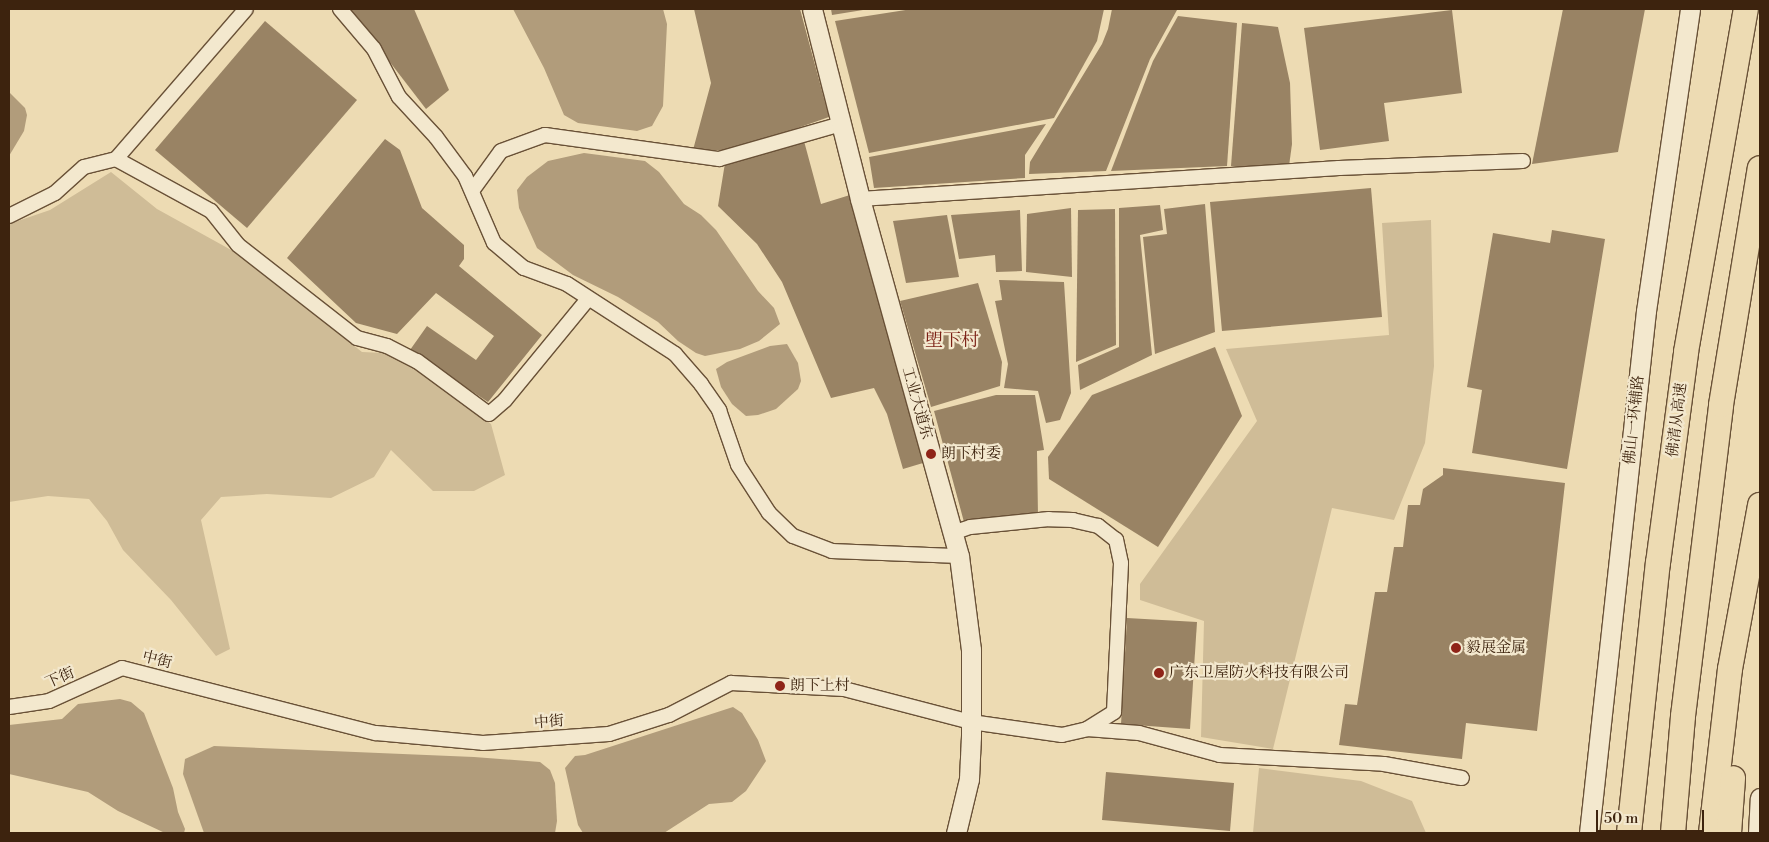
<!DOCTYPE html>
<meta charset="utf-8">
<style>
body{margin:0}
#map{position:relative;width:1769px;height:842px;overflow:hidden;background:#eddbb3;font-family:"Libre Bodoni","Noto Serif SC",serif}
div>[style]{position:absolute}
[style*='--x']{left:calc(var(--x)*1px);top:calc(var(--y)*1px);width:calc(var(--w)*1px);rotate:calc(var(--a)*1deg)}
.green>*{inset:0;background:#cfbc97}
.water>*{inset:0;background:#b19c7b}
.building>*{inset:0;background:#998364}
.roads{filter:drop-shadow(1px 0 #695137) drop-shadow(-1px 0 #695137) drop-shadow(0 1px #695137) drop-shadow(0 -1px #695137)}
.street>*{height:14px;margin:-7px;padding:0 7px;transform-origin:7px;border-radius:7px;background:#f3e8ce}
.secondary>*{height:19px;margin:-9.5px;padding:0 9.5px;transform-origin:9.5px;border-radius:9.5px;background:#f3e8ce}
.highway>*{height:24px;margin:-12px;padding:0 12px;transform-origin:12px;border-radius:12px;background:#eddbb3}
.dots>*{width:14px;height:14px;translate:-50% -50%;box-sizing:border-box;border:2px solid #f3e8ce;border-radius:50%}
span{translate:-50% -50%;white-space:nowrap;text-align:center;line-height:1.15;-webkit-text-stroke:4.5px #f3e8ce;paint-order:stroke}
.street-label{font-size:15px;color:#3d230e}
.poi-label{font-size:15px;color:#3d230e}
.left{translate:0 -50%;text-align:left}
.quarter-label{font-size:18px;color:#7a1f14}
.frame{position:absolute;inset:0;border:10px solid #3d230e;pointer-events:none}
.scale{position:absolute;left:1596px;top:810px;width:108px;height:22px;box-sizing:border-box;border:2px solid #3d230e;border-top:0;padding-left:6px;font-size:15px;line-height:18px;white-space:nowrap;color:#3d230e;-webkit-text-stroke:4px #f3e8ce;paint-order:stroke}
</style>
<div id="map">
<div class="green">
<div style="clip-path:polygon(111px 172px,157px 209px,233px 251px,362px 352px,384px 353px,425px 371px,491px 424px,505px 475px,474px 491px,433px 491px,391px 450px,374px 477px,331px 498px,267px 494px,221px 497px,201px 520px,230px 649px,216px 656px,171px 600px,123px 550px,107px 521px,89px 499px,48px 496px,9px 502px,9px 224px,50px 210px)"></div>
<div style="clip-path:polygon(1431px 220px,1434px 366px,1425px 443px,1394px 520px,1332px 508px,1273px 749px,1201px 737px,1204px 621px,1140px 600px,1140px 584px,1257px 421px,1226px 349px,1389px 335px,1382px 223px)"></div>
<div style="clip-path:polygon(1259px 768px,1361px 781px,1412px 801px,1426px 833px,1253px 833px)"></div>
</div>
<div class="water">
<div style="clip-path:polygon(513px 9px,663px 9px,667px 24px,663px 106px,652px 126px,637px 131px,578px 123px,564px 115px,544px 68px)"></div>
<div style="clip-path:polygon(9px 92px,25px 108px,27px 115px,24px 131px,9px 156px)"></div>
<div style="clip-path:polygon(584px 153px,645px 161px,659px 172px,684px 204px,701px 215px,716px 230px,758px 291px,774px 308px,780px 324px,759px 341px,740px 349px,705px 356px,696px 353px,678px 341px,658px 322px,618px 297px,573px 275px,537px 248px,519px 208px,517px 190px,527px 177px,548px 161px)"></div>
<div style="clip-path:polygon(787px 344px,798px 363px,801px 381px,798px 389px,776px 409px,758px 415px,746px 416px,732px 404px,721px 387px,716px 369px,727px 362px,770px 346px)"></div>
<div style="clip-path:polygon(120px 699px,131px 702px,144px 713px,173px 788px,178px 812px,185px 829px,184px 833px,165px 833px,118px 811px,88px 792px,9px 774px,9px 725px,62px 719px,78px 704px)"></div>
<div style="clip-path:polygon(733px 707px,742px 713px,748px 723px,758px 740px,766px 761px,746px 791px,732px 802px,709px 804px,664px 833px,583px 833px,578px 825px,565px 768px,575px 756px,585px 755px)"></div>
<div style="clip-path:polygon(214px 746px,474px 757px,540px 762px,550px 770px,555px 783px,557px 821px,555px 833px,204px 833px,183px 774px,185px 759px)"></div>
</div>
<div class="building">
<div style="clip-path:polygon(349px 9px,414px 9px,449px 90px,426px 109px)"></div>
<div style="clip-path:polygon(694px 9px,800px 9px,829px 117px,735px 150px,693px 150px,711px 83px)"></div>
<div style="clip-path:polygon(831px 9px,863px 9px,863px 10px,832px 15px)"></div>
<div style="clip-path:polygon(912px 9px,1104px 9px,1097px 41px,1054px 118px,869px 153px,835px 21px)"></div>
<div style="clip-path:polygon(1112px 9px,1177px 10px,1150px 59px,1106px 171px,1029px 174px,1030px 162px,1102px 44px,1108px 29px)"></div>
<div style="clip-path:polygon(1563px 9px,1645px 9px,1618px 152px,1532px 164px)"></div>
<div style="clip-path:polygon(1452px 10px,1462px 93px,1384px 103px,1389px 141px,1320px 150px,1304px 28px)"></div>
<div style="clip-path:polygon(1178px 16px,1237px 23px,1227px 166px,1111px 171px,1153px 61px)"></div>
<div style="clip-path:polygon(265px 21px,357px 100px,247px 228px,155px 150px)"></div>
<div style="clip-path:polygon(1242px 23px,1278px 27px,1290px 83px,1292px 144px,1289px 166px,1231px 166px)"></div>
<div style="clip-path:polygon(1046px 124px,1025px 155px,1025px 178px,874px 188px,869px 157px)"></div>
<div style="clip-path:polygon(385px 139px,400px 150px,422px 208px,464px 245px,464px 259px,459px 266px,542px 335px,488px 402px,410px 350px,427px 326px,476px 360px,494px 336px,436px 293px,397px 334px,356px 323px,287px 258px)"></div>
<div style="clip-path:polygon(804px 141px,821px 204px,850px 195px,923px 463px,903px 469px,887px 414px,874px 388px,831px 398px,782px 282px,757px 244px,718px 206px,725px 163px)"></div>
<div style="clip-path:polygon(1371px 188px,1382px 317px,1222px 331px,1210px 202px)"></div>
<div style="clip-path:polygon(1205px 204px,1215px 332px,1155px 354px,1143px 237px,1167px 234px,1164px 209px)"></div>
<div style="clip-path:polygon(1160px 205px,1163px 230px,1140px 235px,1152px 355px,1080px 390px,1078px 365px,1119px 347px,1119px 208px)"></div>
<div style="clip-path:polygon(1071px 208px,1072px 277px,1026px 272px,1027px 214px)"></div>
<div style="clip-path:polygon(1115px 209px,1116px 345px,1076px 362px,1078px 210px)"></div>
<div style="clip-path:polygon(1020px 210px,1022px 271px,996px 272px,995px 255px,959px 259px,951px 215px)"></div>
<div style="clip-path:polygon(947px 215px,959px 277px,906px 283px,893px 221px)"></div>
<div style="clip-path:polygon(1552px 230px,1605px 239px,1567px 469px,1472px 453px,1482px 390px,1467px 387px,1493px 233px,1550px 243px)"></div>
<div style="clip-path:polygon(999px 280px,1064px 282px,1071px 393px,1060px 420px,1046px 423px,1038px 391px,1004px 388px,1008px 364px,995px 301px,1002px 300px)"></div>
<div style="clip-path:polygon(978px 283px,1002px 362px,1000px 386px,931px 407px,900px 301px)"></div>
<div style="clip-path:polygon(1215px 347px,1242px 416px,1158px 547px,1049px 479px,1048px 457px,1092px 395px)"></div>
<div style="clip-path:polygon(996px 395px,1035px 395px,1044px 450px,1037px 451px,1038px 516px,964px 522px,934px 411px)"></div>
<div style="clip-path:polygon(1443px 468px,1565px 483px,1537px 731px,1466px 723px,1462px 759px,1339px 745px,1345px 704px,1357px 705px,1375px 592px,1387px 592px,1394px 547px,1403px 547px,1408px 505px,1420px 505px,1423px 489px,1443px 475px)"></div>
<div style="clip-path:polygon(1127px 618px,1197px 622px,1190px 729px,1121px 724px)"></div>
<div style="clip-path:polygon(1106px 772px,1234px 783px,1230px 831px,1102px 820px)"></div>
</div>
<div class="roads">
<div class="street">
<div style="--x:340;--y:9;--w:52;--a:49.6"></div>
<div style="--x:374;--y:49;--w:54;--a:62.5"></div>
<div style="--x:399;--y:97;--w:54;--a:47.2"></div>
<div style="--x:436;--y:137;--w:49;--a:53.4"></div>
<div style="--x:465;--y:176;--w:73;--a:66.6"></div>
<div style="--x:494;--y:243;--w:39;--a:40"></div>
<div style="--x:524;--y:268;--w:46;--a:20.4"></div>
<div style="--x:567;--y:284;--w:129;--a:32.9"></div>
<div style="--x:675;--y:354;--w:40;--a:49"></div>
<div style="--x:701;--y:384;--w:32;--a:55"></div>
<div style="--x:719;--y:410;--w:58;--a:70.9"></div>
<div style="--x:738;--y:465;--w:57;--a:57.1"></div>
<div style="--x:769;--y:513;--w:33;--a:44"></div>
<div style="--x:793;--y:536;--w:42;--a:21"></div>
<div style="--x:832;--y:551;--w:127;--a:2.3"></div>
<div style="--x:116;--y:159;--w:198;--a:-49.1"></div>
<div style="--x:472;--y:191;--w:49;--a:-54.1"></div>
<div style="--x:501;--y:151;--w:47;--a:-20"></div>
<div style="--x:545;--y:135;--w:176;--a:7.9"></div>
<div style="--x:719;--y:159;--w:127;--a:-16"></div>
<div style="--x:860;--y:199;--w:480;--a:-3.7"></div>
<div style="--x:1339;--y:168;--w:184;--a:-2.2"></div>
<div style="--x:9;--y:216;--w:51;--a:-26.6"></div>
<div style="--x:55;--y:193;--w:39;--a:-42"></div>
<div style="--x:84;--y:167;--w:33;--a:-14"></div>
<div style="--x:116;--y:159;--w:108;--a:28.7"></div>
<div style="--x:211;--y:211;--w:43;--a:51.5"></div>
<div style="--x:238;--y:245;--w:151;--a:38"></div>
<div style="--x:357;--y:338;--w:31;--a:15"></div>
<div style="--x:387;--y:346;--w:34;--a:27"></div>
<div style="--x:417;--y:361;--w:89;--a:36.4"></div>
<div style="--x:489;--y:414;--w:21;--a:-41"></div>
<div style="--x:505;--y:400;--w:131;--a:-50.6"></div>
<div style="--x:9;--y:707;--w:40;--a:-8.5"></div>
<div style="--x:49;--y:701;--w:80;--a:-24.3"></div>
<div style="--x:122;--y:668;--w:262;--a:14.4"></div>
<div style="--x:376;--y:733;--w:107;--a:5.3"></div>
<div style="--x:483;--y:743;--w:126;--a:-4.1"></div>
<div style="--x:609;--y:734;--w:63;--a:-17.6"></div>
<div style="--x:669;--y:715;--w:70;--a:-27.3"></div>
<div style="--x:731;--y:683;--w:113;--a:3"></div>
<div style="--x:844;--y:689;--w:131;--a:14.6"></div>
<div style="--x:971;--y:722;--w:92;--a:8.1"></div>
<div style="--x:1062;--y:735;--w:26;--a:-13"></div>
<div style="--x:1087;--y:729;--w:32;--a:-32"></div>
<div style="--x:1114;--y:712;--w:149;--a:-87.3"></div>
<div style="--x:1121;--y:563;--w:24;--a:-102"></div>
<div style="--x:1116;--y:540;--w:23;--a:-142"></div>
<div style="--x:1098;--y:526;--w:26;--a:-167"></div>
<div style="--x:1073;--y:520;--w:24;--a:-178"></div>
<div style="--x:1049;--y:519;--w:79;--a:174.2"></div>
<div style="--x:970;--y:527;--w:18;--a:161"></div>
<div style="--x:1087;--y:729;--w:52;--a:4.4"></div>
<div style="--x:1139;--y:733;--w:84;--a:15.2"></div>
<div style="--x:1220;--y:755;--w:164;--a:3.1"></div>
<div style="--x:1384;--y:764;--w:79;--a:10.2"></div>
</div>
<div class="secondary">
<div style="--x:812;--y:9;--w:196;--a:75.8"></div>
<div style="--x:860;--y:199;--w:370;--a:74.5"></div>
<div style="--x:959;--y:556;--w:95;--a:82.7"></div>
<div style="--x:971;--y:650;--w:86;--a:90"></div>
<div style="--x:971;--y:736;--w:43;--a:92.7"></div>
<div style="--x:969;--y:779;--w:56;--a:103.5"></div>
<div style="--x:1589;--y:833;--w:525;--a:-83.77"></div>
<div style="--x:1646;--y:311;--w:305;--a:-81.7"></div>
<div style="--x:1758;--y:833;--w:35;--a:-87"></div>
</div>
<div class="highway">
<div style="--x:1629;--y:833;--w:272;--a:-83.9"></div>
<div style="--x:1658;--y:563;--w:213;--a:-82.4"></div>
<div style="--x:1686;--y:352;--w:348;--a:-80.1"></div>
<div style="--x:1673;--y:833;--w:117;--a:-85.1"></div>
<div style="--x:1683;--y:716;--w:313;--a:-83"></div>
<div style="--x:1721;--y:405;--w:240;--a:-80.7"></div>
<div style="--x:1711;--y:833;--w:165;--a:-83.4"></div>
<div style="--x:1730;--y:669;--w:167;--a:-79.6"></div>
<div style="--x:1729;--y:833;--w:55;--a:-85.8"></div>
</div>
</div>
<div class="dots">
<div style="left:931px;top:454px;background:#8f2418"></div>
<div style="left:1456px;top:648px;background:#8f2418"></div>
<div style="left:1159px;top:673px;background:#8f2418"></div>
<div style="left:780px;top:686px;background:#8f2418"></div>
</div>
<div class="street-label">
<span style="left:917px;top:403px;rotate:74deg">工业大道东</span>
<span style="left:1634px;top:420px;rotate:-84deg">佛山一环辅路</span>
<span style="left:1677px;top:420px;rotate:-83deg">佛清从高速</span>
<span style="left:157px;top:660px;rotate:14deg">中街</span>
<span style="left:60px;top:678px;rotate:-24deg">下街</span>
<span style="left:549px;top:722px;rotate:-4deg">中街</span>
</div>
<div class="poi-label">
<span class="left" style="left:941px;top:454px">朗下村委</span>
<span class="left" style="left:1466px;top:648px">毅展金属</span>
<span class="left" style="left:1169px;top:673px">广东卫屋防火科技有限公司</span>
<span class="left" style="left:790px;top:686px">朗下上村</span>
</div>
<div class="quarter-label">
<span style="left:952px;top:341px">塱下村</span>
</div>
<div class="frame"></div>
<div class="scale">50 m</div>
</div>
